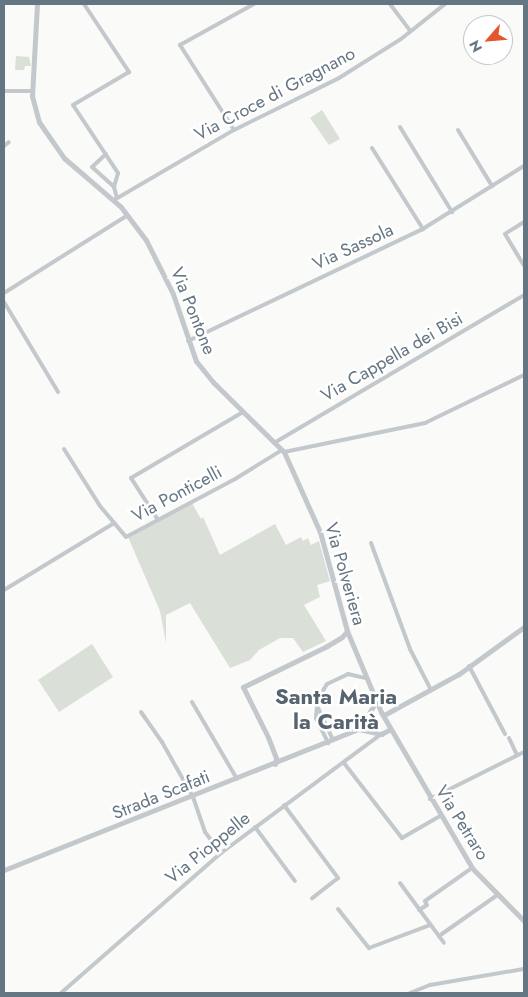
<!DOCTYPE html>
<meta charset="utf-8">
<style>
body{margin:0}
#map{position:relative;width:528px;height:997px;overflow:hidden;background:#fafaf8;font-family:Jost,sans-serif}
div>[style]{position:absolute}
[style*='--x']{left:calc(var(--x)*1px);top:calc(var(--y)*1px);width:calc(var(--w)*1px);rotate:calc(var(--a)*1deg)}
.green>*{inset:0;background:#dadfd7}
.minor>*{height:4px;margin:-2px;padding:0 2px;transform-origin:2px;border-radius:2px;background:#c3c8cc}
.tertiary>*{height:5px;margin:-2.5px;padding:0 2.5px;transform-origin:2.5px;border-radius:2.5px;background:#c3c8cc}
span{translate:-50% -50%;white-space:nowrap;text-align:center;line-height:1.15;-webkit-text-stroke:5px #fff;paint-order:stroke}
.street-label{font-size:18px;color:#657683}
.district-label{font-size:22px;color:#57646e;font-weight:700}
.frame{position:absolute;inset:0;border:5px solid #657683;pointer-events:none}
.north{position:absolute;left:463px;top:15px;width:50px;height:50px;box-sizing:border-box;background:#fff;border:1px solid #c1c8cd;border-radius:50%;rotate:243deg;font-size:14px;font-weight:700;line-height:20px;text-align:center;color:#657683}
.north::after{content:'';display:block;margin:auto;width:18px;height:22px;background:#e4572e;clip-path:polygon(50% 0,100% 100%,50% 72%,0 100%)}
</style>
<div id="map">
<div class="green">
<div style="clip-path:polygon(16px 56px,29px 57px,31px 66px,25px 66px,24px 70px,15px 70px)"></div>
<div style="clip-path:polygon(322px 110px,340px 139px,329px 145px,310px 118px)"></div>
<div style="clip-path:polygon(192px 503px,201px 519px,203px 517px,220px 555px,275px 524px,286px 545px,301px 537px,303px 541px,308px 538px,311px 545px,319px 541px,330px 581px,317px 585px,320px 597px,304px 605px,326px 641px,303px 652px,293px 638px,280px 638px,259px 650px,250px 660px,230px 668px,190px 603px,166px 615px,166px 643px,160px 611px,128px 537px)"></div>
<div style="clip-path:polygon(92px 644px,113px 677px,59px 712px,38px 680px)"></div>
</div>
<div class="minor">
<div style="--x:84;--y:4;--w:82;--a:56.5"></div>
<div style="--x:129;--y:72;--w:65;--a:149.5"></div>
<div style="--x:73;--y:105;--w:82;--a:56.5"></div>
<div style="--x:118;--y:173;--w:15;--a:106"></div>
<div style="--x:114;--y:187;--w:11;--a:75"></div>
<div style="--x:390;--y:4;--w:34;--a:53"></div>
<div style="--x:4;--y:91;--w:28;--a:0"></div>
<div style="--x:400;--y:127;--w:100;--a:58.5"></div>
<div style="--x:234;--y:130;--w:101;--a:-122.4"></div>
<div style="--x:180;--y:45;--w:85;--a:-29"></div>
<div style="--x:458;--y:130;--w:66;--a:58.7"></div>
<div style="--x:4;--y:146;--w:6;--a:-39"></div>
<div style="--x:372;--y:148;--w:96;--a:57.8"></div>
<div style="--x:106;--y:154;--w:19;--a:137"></div>
<div style="--x:92;--y:167;--w:30;--a:42"></div>
<div style="--x:114;--y:200;--w:139;--a:-30.3"></div>
<div style="--x:234;--y:130;--w:117;--a:-26.3"></div>
<div style="--x:339;--y:78;--w:73;--a:-32.2"></div>
<div style="--x:401;--y:39;--w:56;--a:-38.5"></div>
<div style="--x:524;--y:222;--w:22;--a:148"></div>
<div style="--x:505;--y:234;--w:37;--a:59"></div>
<div style="--x:4;--y:293;--w:146;--a:-32.2"></div>
<div style="--x:4;--y:302;--w:105;--a:59"></div>
<div style="--x:188;--y:341;--w:258;--a:-25.5"></div>
<div style="--x:421;--y:230;--w:121;--a:-31.9"></div>
<div style="--x:274;--y:443;--w:291;--a:-30.6"></div>
<div style="--x:64;--y:449;--w:67;--a:57.7"></div>
<div style="--x:100;--y:506;--w:40;--a:50"></div>
<div style="--x:126;--y:537;--w:123;--a:-28"></div>
<div style="--x:235;--y:479;--w:55;--a:-31.7"></div>
<div style="--x:284;--y:452;--w:144;--a:-11.6"></div>
<div style="--x:425;--y:423;--w:110;--a:-25.9"></div>
<div style="--x:158;--y:520;--w:50;--a:-122.7"></div>
<div style="--x:131;--y:478;--w:130;--a:-30.5"></div>
<div style="--x:371;--y:543;--w:113;--a:69.8"></div>
<div style="--x:410;--y:649;--w:46;--a:62.9"></div>
<div style="--x:4;--y:590;--w:129;--a:-31.3"></div>
<div style="--x:469;--y:666;--w:77;--a:62.1"></div>
<div style="--x:192;--y:702;--w:89;--a:59.7"></div>
<div style="--x:317;--y:706;--w:12;--a:95"></div>
<div style="--x:316;--y:718;--w:28;--a:64"></div>
<div style="--x:141;--y:712;--w:37;--a:55"></div>
<div style="--x:162;--y:742;--w:63;--a:60.6"></div>
<div style="--x:193;--y:797;--w:37;--a:71"></div>
<div style="--x:205;--y:832;--w:26;--a:53"></div>
<div style="--x:509;--y:738;--w:19;--a:65"></div>
<div style="--x:333;--y:740;--w:38;--a:-115"></div>
<div style="--x:317;--y:706;--w:18;--a:-68"></div>
<div style="--x:324;--y:689;--w:6;--a:-59"></div>
<div style="--x:327;--y:684;--w:23;--a:-25"></div>
<div style="--x:348;--y:674;--w:17;--a:13"></div>
<div style="--x:344;--y:763;--w:95;--a:52.3"></div>
<div style="--x:402;--y:838;--w:44;--a:-30.1"></div>
<div style="--x:430;--y:799;--w:105;--a:-26.6"></div>
<div style="--x:284;--y:805;--w:91;--a:53.5"></div>
<div style="--x:338;--y:878;--w:33;--a:142"></div>
<div style="--x:255;--y:827;--w:67;--a:53.5"></div>
<div style="--x:400;--y:883;--w:74;--a:53.7"></div>
<div style="--x:338;--y:909;--w:50;--a:51.5"></div>
<div style="--x:369;--y:948;--w:65;--a:-20.7"></div>
<div style="--x:419;--y:910;--w:9;--a:-32"></div>
<div style="--x:427;--y:905;--w:4;--a:-117"></div>
<div style="--x:425;--y:901;--w:57;--a:-35.1"></div>
<div style="--x:439;--y:936;--w:70;--a:-35.1"></div>
<div style="--x:61;--y:993;--w:213;--a:-41.2"></div>
<div style="--x:221;--y:853;--w:199;--a:-36.6"></div>
<div style="--x:410;--y:993;--w:22;--a:-22"></div>
<div style="--x:430;--y:985;--w:95;--a:-9.7"></div>
</div>
<div class="tertiary">
<div style="--x:37;--y:4;--w:92;--a:93.1"></div>
<div style="--x:32;--y:96;--w:27;--a:75"></div>
<div style="--x:39;--y:122;--w:44;--a:55.2"></div>
<div style="--x:64;--y:158;--w:75;--a:40.7"></div>
<div style="--x:121;--y:207;--w:41;--a:52.9"></div>
<div style="--x:146;--y:240;--w:60;--a:63.4"></div>
<div style="--x:173;--y:294;--w:71;--a:71.1"></div>
<div style="--x:196;--y:361;--w:27;--a:51"></div>
<div style="--x:213;--y:382;--w:100;--a:44.6"></div>
<div style="--x:284;--y:452;--w:88;--a:65.8"></div>
<div style="--x:320;--y:532;--w:103;--a:74.7"></div>
<div style="--x:347;--y:631;--w:88;--a:67.2"></div>
<div style="--x:381;--y:712;--w:181;--a:59.7"></div>
<div style="--x:472;--y:868;--w:74;--a:45.5"></div>
<div style="--x:384;--y:715;--w:85;--a:-28.7"></div>
<div style="--x:459;--y:674;--w:80;--a:-35.9"></div>
<div style="--x:359;--y:729;--w:32;--a:-58"></div>
<div style="--x:275;--y:764;--w:6;--a:-81"></div>
<div style="--x:276;--y:758;--w:22;--a:-111"></div>
<div style="--x:268;--y:737;--w:56;--a:-116.6"></div>
<div style="--x:243;--y:687;--w:93;--a:-26"></div>
<div style="--x:327;--y:646;--w:17;--a:-31"></div>
<div style="--x:342;--y:637;--w:8;--a:-50"></div>
<div style="--x:4;--y:870;--w:382;--a:-21.7"></div>
<div style="--x:359;--y:729;--w:23;--a:13"></div>
<div style="--x:381;--y:734;--w:11;--a:-27"></div>
</div>
<div class="street-label">
<span style="left:275px;top:94px;rotate:-28deg">Via Croce di Gragnano</span>
<span style="left:353px;top:247px;rotate:-25deg">Via Sassola</span>
<span style="left:193px;top:311px;rotate:68deg">Via Pontone</span>
<span style="left:392px;top:357px;rotate:-30deg">Via Cappella dei Bisi</span>
<span style="left:177px;top:494px;rotate:-28deg">Via Ponticelli</span>
<span style="left:345px;top:574px;rotate:74deg">Via Polveriera</span>
<span style="left:161px;top:795px;rotate:-22deg">Strada Scafati</span>
<span style="left:462px;top:823px;rotate:58deg">Via Petraro</span>
<span style="left:208px;top:848px;rotate:-39deg">Via Pioppelle</span>
</div>
<div class="district-label">
<span style="left:336px;top:709px">Santa Maria<br>la Carità</span>
</div>
<div class="frame"></div>
<div class="north">N</div>
</div>
